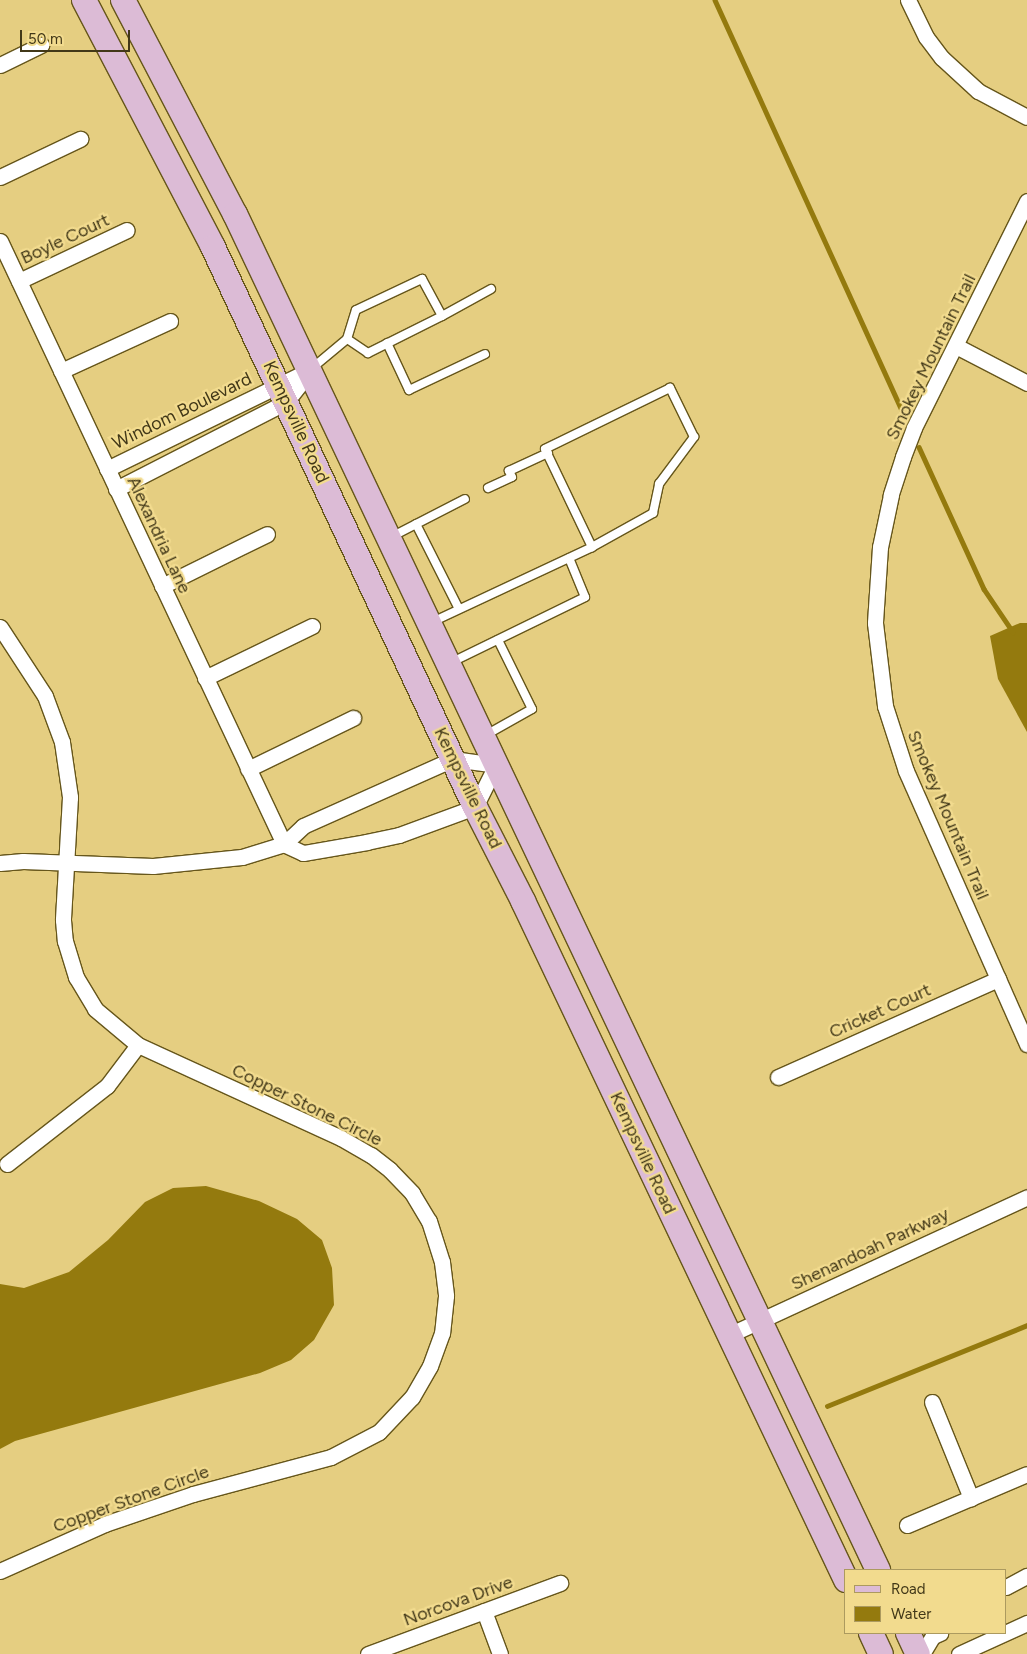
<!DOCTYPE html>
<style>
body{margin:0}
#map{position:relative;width:1027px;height:1654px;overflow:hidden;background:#e5ce81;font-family:Figtree,sans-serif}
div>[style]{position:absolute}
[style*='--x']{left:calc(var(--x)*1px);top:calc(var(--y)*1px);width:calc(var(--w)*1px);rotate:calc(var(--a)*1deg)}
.water>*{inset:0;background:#947a0e}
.stream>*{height:4.5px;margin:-2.25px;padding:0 2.25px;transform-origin:2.25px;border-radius:2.25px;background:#947a0e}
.roads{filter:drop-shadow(1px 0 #66561b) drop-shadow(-1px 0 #66561b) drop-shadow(0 1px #66561b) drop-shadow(0 -1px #66561b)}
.lane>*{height:8px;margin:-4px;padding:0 4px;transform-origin:4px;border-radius:4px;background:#fff}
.street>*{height:15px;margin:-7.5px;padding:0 7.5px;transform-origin:7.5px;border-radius:7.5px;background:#fff}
.primary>*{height:24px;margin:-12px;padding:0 12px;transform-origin:12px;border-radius:12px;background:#dcbbd6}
span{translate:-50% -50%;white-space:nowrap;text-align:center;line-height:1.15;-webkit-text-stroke:4.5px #f2db8e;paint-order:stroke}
.street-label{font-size:18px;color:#423818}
.legend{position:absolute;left:844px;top:1569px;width:162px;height:65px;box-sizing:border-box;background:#f2db8e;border:1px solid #ac9a5f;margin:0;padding:6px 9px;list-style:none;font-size:15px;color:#423818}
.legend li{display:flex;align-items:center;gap:10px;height:25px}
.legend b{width:25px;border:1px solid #ac9a5f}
.scale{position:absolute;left:20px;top:30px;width:110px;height:22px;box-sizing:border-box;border:2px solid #423818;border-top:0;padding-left:6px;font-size:15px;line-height:18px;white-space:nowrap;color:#423818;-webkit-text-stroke:4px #f2db8e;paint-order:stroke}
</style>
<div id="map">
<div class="water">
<div style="clip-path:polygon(1020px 623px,1027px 623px,1027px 732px,998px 679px,990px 636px)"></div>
<div style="clip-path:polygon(206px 1186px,259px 1201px,297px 1219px,322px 1240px,332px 1268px,334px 1305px,314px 1340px,291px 1360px,260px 1373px,15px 1441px,0 1449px,0 1284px,24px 1288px,69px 1272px,108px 1240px,145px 1202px,173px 1188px)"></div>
</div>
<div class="stream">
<div style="--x:715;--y:0;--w:460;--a:65.5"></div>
<div style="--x:919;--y:447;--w:156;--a:65.4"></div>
<div style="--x:984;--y:589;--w:52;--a:56"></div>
<div style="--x:827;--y:1406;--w:216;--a:-22"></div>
</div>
<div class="roads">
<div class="lane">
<div style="--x:442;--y:316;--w:56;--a:-28.9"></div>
<div style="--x:387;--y:343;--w:52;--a:64.9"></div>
<div style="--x:409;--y:390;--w:84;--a:-25.3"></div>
<div style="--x:311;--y:369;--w:47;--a:-39.8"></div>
<div style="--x:347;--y:339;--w:30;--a:-73"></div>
<div style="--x:356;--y:310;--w:73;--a:-25.2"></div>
<div style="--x:422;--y:279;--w:42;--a:61.6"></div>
<div style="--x:442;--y:316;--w:83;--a:153.4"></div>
<div style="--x:368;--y:353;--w:25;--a:-146"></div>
<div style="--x:488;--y:488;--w:26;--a:-25"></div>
<div style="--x:512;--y:477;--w:7;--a:-117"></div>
<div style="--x:509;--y:471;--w:43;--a:-24.8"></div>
<div style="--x:416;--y:524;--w:95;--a:63.2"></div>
<div style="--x:391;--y:537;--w:83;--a:-27.2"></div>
<div style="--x:430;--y:623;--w:179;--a:-25.1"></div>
<div style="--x:592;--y:547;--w:70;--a:-29.1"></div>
<div style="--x:653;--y:513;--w:30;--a:-78"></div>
<div style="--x:659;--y:484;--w:59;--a:-53.3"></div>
<div style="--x:694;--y:437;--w:55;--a:-116.1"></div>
<div style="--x:670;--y:388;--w:139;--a:154"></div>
<div style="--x:545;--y:449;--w:109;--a:64.4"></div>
<div style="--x:452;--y:662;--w:148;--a:-26"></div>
<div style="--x:585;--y:597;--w:42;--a:-112.3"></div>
<div style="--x:484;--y:736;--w:55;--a:-29.4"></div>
<div style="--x:532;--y:709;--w:77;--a:-116.2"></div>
</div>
<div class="street">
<div style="--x:908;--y:0;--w:41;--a:64.1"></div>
<div style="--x:926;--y:37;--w:26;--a:53"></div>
<div style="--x:942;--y:58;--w:49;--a:42.5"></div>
<div style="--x:978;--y:91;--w:55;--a:28"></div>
<div style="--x:0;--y:65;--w:46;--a:-26"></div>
<div style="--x:0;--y:177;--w:89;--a:-25.4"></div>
<div style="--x:1027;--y:201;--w:254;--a:116.5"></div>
<div style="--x:914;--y:428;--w:31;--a:111"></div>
<div style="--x:903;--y:457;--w:40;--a:108"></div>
<div style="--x:891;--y:495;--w:53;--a:101.9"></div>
<div style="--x:880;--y:547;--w:76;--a:93.8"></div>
<div style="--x:875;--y:623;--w:84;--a:83.1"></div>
<div style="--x:885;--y:706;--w:68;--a:72.1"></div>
<div style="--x:906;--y:771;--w:299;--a:66.1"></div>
<div style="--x:0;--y:241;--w:667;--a:64.78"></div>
<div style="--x:19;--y:281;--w:119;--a:-25.3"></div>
<div style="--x:956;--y:346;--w:80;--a:27.5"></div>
<div style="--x:61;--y:371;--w:120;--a:-24.6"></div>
<div style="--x:107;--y:469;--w:224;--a:-26"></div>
<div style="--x:116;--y:489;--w:191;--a:-27.1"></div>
<div style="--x:286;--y:402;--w:39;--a:-52"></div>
<div style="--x:162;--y:586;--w:117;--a:-26.3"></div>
<div style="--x:0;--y:627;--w:82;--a:56.9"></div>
<div style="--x:45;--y:696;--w:49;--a:69.7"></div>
<div style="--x:62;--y:742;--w:56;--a:81.7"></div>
<div style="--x:70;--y:797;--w:123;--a:93.3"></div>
<div style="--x:63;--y:920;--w:21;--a:85"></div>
<div style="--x:65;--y:941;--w:38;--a:73"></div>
<div style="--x:76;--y:977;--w:37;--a:59"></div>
<div style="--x:95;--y:1009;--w:56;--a:39.9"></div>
<div style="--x:138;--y:1045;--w:223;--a:24.6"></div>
<div style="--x:341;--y:1138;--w:34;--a:30"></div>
<div style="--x:371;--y:1155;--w:24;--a:38"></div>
<div style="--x:390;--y:1170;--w:32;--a:46"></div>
<div style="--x:412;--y:1193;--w:33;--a:59"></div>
<div style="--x:429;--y:1221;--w:43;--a:72.4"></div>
<div style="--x:442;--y:1262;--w:34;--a:83"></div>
<div style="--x:446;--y:1296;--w:37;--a:96"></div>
<div style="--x:442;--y:1333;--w:35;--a:110"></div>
<div style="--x:430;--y:1366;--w:36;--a:120"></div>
<div style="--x:412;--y:1397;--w:48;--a:133.3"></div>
<div style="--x:379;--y:1432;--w:54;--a:152.5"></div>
<div style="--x:331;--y:1457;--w:143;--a:165"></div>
<div style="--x:193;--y:1494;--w:93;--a:161.2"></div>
<div style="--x:105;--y:1524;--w:115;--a:155.9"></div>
<div style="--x:205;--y:678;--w:119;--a:-25.9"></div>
<div style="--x:248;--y:769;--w:117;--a:-25.9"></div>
<div style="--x:0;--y:863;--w:23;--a:-5"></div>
<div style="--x:23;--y:861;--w:130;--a:2.2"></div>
<div style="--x:153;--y:866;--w:89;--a:-5.8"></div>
<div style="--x:242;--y:857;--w:44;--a:-17.2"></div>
<div style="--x:284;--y:844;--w:26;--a:-43"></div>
<div style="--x:303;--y:826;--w:164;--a:-24.1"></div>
<div style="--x:453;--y:759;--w:43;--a:7.9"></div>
<div style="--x:496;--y:765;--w:47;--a:116.6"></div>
<div style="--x:475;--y:807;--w:81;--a:159.8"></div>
<div style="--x:399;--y:835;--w:33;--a:168"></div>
<div style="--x:367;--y:842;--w:65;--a:170.2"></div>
<div style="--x:303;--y:853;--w:21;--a:-155"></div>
<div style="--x:778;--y:1077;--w:241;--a:-24"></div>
<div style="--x:7;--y:1164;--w:127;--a:-38"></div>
<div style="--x:107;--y:1086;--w:51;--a:-52.9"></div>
<div style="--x:729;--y:1335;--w:328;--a:-24.8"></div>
<div style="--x:932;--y:1402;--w:104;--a:67.9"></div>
<div style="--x:907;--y:1525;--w:130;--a:-23"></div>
<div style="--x:1006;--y:1587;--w:24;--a:-28"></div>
<div style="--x:484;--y:1611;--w:46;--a:69.6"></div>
<div style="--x:368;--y:1654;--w:205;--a:-20.3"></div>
<div style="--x:922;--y:1654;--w:21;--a:-59"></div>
<div style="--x:933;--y:1636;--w:8;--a:-23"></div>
<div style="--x:959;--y:1654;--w:75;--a:-24.5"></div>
</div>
<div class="primary">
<div style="--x:84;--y:0;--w:279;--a:62.4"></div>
<div style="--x:213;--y:247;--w:618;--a:64.93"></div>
<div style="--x:475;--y:807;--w:106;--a:62.9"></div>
<div style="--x:523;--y:901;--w:752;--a:64.56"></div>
<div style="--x:123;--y:0;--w:242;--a:62.4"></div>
<div style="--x:235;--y:214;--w:1501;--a:64.63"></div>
<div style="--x:871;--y:1633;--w:23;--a:65"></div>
<div style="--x:908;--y:1633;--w:23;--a:65"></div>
</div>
</div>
<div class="street-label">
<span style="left:65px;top:239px;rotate:-25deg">Boyle Court</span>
<span style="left:931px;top:357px;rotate:-64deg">Smokey Mountain Trail</span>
<span style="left:182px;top:411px;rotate:-26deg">Windom Boulevard</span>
<span style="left:296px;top:422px;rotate:65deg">Kempsville Road</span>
<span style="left:159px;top:535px;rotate:65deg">Alexandria Lane</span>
<span style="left:468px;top:788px;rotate:64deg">Kempsville Road</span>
<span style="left:948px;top:815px;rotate:67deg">Smokey Mountain Trail</span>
<span style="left:880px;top:1011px;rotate:-24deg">Cricket Court</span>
<span style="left:307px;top:1105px;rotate:26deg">Copper Stone Circle</span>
<span style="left:643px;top:1153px;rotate:65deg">Kempsville Road</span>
<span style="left:870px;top:1249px;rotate:-25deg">Shenandoah Parkway</span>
<span style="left:131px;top:1499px;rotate:-20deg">Copper Stone Circle</span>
<span style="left:458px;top:1601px;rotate:-20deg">Norcova Drive</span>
</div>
<ul class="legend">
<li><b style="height:6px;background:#dcbbd6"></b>Road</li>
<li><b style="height:14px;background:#947a0e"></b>Water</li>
</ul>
<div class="scale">50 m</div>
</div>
